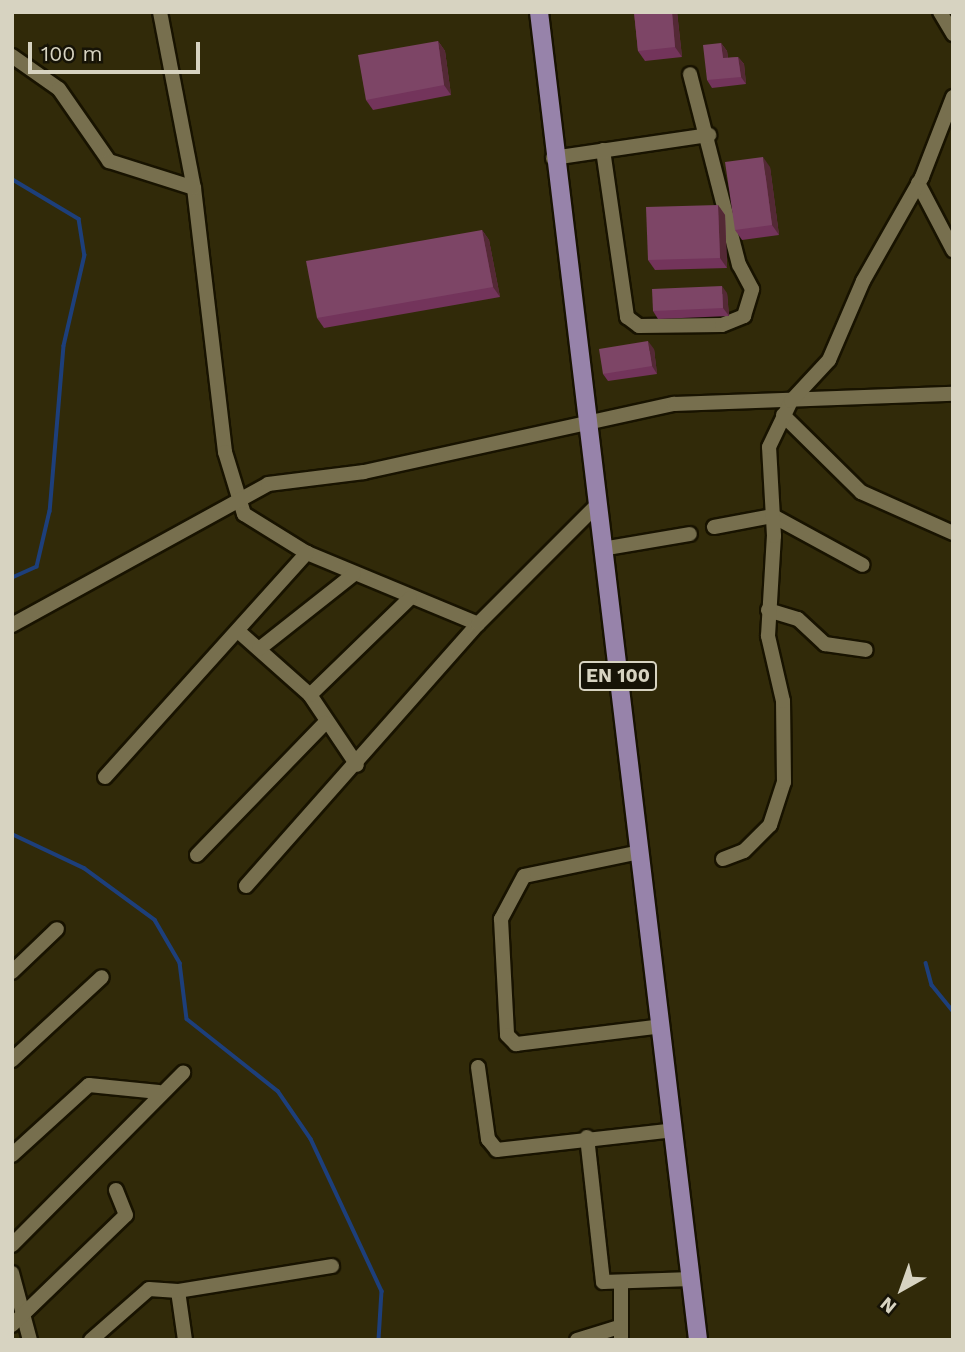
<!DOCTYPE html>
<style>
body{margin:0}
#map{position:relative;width:965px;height:1352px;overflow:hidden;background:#312a09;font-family:"Work Sans",sans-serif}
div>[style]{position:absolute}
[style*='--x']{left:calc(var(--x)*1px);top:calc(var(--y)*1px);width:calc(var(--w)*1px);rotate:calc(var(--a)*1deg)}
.stream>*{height:3.5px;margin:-1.75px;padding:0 1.75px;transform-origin:1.75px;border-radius:1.75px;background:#1d3f7b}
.roads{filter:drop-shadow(2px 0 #181300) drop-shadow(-2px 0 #181300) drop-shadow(0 2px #181300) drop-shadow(0 -2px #181300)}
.minor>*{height:14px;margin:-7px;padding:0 7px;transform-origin:7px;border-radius:7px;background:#776f4e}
.major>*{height:18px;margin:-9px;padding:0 9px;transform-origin:9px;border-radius:9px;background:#9783aa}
.wall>*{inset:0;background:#73345b}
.shaded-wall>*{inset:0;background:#542935}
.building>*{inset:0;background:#7d4566}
span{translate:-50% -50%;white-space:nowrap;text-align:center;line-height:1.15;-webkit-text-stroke:5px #161306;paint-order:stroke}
.shield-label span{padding:2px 5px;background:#161306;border:2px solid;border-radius:5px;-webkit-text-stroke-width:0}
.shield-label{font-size:19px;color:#d7d3c1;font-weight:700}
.frame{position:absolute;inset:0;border:14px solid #d7d3c1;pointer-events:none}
.north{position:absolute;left:867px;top:1254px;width:70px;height:70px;-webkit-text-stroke:5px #161306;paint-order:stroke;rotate:220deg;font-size:19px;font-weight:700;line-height:28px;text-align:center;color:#d7d3c1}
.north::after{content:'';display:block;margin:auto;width:24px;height:32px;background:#d7d3c1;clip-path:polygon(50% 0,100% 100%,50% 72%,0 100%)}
.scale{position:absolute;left:28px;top:42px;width:172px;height:32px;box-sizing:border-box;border:4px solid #d7d3c1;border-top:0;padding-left:9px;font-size:21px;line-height:24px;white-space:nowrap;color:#d7d3c1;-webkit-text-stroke:5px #161306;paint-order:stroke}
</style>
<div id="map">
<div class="stream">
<div style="--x:12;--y:179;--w:78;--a:30.8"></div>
<div style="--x:79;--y:219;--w:36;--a:81"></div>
<div style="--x:85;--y:255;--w:93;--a:103"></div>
<div style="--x:64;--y:346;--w:166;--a:94.8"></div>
<div style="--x:50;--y:511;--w:57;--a:103.1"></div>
<div style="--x:37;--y:567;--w:27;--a:156"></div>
<div style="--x:12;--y:834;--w:80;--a:25.3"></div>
<div style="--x:84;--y:868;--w:88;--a:36.2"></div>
<div style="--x:155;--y:920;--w:50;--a:59.8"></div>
<div style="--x:180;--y:963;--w:56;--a:82.9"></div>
<div style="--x:187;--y:1019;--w:116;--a:38.4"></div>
<div style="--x:278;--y:1091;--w:58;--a:55.5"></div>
<div style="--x:311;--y:1139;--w:168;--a:65"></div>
<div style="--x:382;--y:1291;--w:49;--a:93.5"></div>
<div style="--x:926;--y:963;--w:23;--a:75"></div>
<div style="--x:932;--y:985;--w:33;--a:51"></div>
</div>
<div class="roads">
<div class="minor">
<div style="--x:160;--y:12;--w:179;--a:79.1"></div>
<div style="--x:194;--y:188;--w:266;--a:83.3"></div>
<div style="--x:225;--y:452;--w:65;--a:73"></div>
<div style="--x:244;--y:514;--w:74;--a:31.8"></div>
<div style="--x:307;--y:553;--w:185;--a:22.5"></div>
<div style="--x:940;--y:12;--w:26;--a:59"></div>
<div style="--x:12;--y:56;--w:57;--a:35.1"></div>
<div style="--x:59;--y:89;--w:88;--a:55.2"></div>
<div style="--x:109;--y:161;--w:89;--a:17.6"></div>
<div style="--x:603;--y:150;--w:169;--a:81.8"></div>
<div style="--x:627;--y:317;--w:15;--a:37"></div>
<div style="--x:639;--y:326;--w:83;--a:-0.7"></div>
<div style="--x:722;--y:325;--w:24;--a:-22"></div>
<div style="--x:744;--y:316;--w:28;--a:-73"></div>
<div style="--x:752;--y:289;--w:27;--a:-118"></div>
<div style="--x:739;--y:265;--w:197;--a:-104.4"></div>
<div style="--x:553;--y:158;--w:158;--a:-8.4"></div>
<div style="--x:918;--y:183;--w:76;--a:62.4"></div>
<div style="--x:783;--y:415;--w:110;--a:44.6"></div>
<div style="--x:861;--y:492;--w:101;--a:24"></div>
<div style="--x:714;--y:527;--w:60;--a:-10.6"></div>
<div style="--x:773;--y:516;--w:102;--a:28.6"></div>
<div style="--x:602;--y:549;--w:89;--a:-9.7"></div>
<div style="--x:768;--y:610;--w:31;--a:17"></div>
<div style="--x:798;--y:619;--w:37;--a:43"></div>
<div style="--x:825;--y:644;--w:41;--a:8.3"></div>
<div style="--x:12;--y:625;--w:292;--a:-28.8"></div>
<div style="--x:268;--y:484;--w:97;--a:-7.1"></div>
<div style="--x:364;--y:472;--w:317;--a:-12.4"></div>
<div style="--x:674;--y:404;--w:279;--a:-2.1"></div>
<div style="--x:238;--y:631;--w:96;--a:41.6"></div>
<div style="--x:310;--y:695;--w:84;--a:56.1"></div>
<div style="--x:259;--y:649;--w:121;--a:-38.3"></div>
<div style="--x:310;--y:695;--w:139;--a:-44.1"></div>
<div style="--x:105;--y:777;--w:302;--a:-48"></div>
<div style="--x:640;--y:852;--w:118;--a:168.3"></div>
<div style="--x:524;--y:876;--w:49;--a:118.1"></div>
<div style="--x:501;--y:919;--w:116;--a:87"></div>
<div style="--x:507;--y:1035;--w:13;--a:45"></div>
<div style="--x:516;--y:1044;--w:147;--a:-7"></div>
<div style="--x:197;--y:855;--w:184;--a:-45.9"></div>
<div style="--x:723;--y:859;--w:22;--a:-21"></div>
<div style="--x:744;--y:851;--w:37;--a:-45"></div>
<div style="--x:770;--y:825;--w:45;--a:-72"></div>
<div style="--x:784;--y:782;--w:81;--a:-90.7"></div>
<div style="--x:783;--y:701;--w:67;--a:-103"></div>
<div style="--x:768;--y:636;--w:100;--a:-86.6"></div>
<div style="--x:774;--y:536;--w:89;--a:-93.2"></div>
<div style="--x:769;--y:447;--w:51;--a:-64.4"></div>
<div style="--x:791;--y:401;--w:56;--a:-47.2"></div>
<div style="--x:829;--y:360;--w:86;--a:-66.7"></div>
<div style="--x:863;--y:281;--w:120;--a:-60.4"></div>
<div style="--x:922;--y:177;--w:86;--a:-68.8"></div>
<div style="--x:246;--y:886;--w:350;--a:-48.5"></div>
<div style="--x:478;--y:624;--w:168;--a:-45"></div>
<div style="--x:12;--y:972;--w:62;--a:-43.7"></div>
<div style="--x:12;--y:1060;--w:122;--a:-42.7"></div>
<div style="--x:478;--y:1067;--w:73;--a:82.1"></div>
<div style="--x:488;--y:1139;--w:14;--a:51"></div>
<div style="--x:497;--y:1150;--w:178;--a:-6.4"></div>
<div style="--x:587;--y:1137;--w:146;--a:83.7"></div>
<div style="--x:603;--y:1282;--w:89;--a:-1.9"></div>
<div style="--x:12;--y:1155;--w:104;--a:-42.3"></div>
<div style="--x:89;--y:1085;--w:70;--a:5.7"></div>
<div style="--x:12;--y:1245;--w:243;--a:-45.2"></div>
<div style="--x:12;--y:1273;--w:69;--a:75"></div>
<div style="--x:621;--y:1284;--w:56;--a:90"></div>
<div style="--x:178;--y:1291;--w:49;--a:81.9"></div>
<div style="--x:12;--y:1325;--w:158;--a:-44"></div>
<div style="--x:126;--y:1215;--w:27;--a:-112"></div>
<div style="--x:91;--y:1340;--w:77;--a:-41.3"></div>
<div style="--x:149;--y:1289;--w:29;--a:4"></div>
<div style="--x:178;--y:1291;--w:156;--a:-9.2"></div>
<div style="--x:577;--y:1340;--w:44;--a:-17.2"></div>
</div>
<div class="major">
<div style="--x:539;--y:12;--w:1337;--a:83.17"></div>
</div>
</div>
<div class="wall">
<div style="clip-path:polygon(634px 12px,677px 12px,682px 57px,645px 61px,638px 51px)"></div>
<div style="clip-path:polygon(438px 41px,445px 51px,451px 95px,373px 110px,366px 100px)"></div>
<div style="clip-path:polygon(721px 43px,727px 51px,728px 58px,738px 57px,744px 64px,746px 84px,712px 88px,707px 80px)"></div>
<div style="clip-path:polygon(770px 167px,779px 235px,742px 240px,735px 230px)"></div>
<div style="clip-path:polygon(718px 205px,725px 215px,727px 268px,655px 270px,648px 260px)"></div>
<div style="clip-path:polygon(482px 230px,489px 240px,500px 297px,324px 328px,317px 318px)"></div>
<div style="clip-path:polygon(727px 293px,729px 316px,658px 319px,653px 311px)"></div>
<div style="clip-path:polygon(654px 349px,657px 374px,608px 381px,603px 374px)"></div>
</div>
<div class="shaded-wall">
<div style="clip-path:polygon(672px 12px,677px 12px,682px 57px,675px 47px)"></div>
<div style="clip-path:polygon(438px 41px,445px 51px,451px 95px,444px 85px)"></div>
<div style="clip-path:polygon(721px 43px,727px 51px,729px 66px,723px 58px)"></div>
<div style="clip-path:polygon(738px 57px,744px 64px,746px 84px,741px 77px)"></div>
<div style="clip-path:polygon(763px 157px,770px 167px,779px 235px,772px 225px)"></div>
<div style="clip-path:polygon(718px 205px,725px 215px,727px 268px,720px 258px)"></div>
<div style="clip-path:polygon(482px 230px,489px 240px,500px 297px,493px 287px)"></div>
<div style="clip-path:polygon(722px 286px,727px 293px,729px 316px,723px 308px)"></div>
<div style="clip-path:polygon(648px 341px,654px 349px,657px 374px,652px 366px)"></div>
</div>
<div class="building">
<div style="clip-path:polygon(634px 12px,672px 12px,675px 47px,638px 51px)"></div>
<div style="clip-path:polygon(438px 41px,444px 85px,366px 100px,358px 55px)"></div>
<div style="clip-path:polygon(721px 43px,723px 58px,738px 57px,741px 77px,707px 80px,703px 45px)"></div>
<div style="clip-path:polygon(763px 157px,772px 225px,735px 230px,725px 162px)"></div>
<div style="clip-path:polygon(718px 205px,720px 258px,648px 260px,646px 207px)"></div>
<div style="clip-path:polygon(482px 230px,493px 287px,317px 318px,306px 261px)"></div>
<div style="clip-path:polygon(722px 286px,723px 308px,653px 311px,652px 289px)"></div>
<div style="clip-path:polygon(648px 341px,652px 366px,603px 374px,599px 349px)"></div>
</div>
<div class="shield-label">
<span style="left:618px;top:676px">EN 100</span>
</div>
<div class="frame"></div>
<div class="north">N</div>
<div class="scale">100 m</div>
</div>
